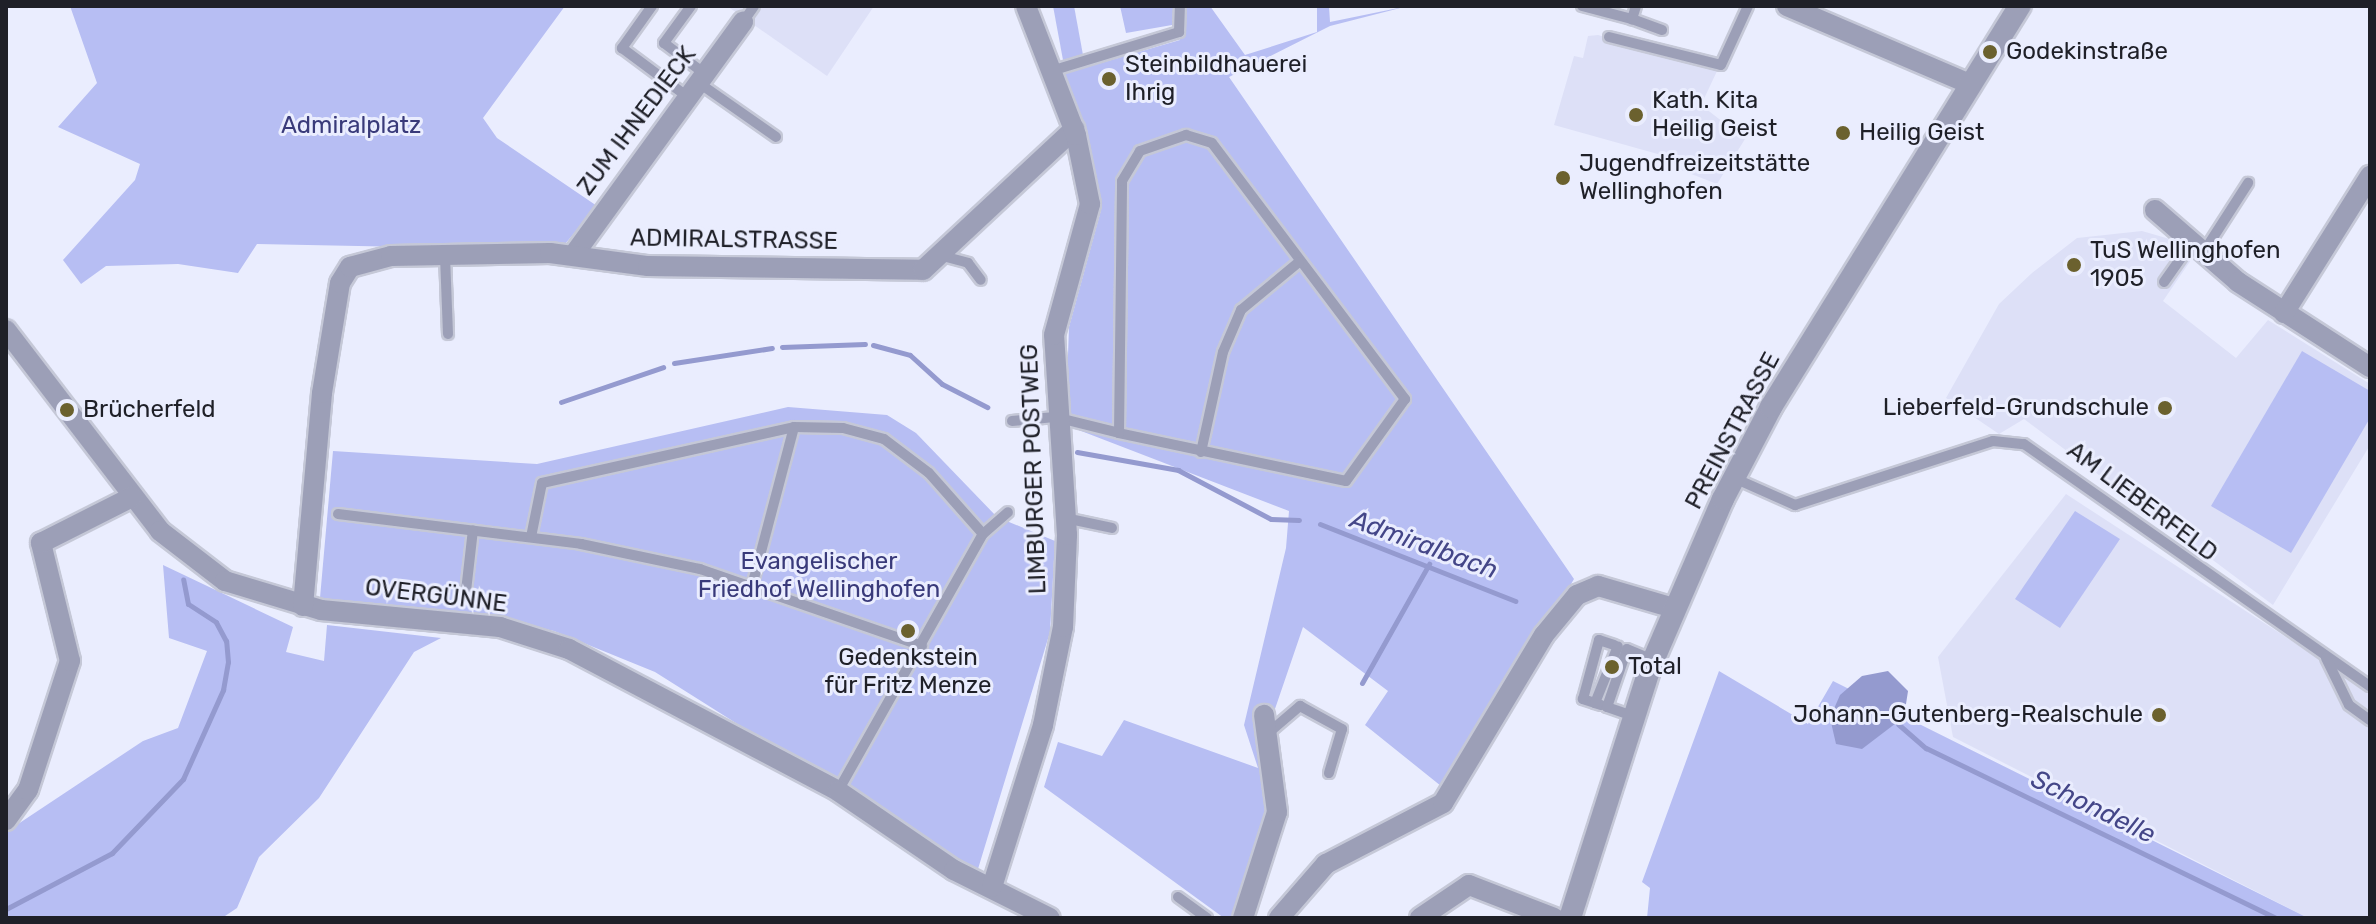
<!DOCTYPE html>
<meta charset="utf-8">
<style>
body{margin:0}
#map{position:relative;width:2376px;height:924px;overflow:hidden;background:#eaedfe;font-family:Rubik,sans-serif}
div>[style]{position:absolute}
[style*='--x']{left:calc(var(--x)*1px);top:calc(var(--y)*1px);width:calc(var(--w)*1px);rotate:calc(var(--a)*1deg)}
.built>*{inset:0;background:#dde0f7}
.green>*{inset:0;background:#b7bef3}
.water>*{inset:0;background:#949acf}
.stream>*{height:5px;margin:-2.5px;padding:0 2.5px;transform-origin:2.5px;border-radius:2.5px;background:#949acf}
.roads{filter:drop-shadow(2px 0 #c5c8d7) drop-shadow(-2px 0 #c5c8d7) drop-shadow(0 2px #c5c8d7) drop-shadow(0 -2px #c5c8d7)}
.service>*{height:10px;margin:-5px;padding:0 5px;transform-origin:5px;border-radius:5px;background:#9c9fb7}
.minor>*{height:20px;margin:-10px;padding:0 10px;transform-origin:10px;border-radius:10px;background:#9c9fb7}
.tertiary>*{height:22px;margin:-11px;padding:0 11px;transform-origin:11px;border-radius:11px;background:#9c9fb7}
.dots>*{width:22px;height:22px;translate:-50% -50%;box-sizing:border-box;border:4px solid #eaedfe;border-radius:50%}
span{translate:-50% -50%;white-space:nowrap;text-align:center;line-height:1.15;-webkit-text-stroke:6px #eaedfe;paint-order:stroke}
.poi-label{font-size:24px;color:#1f2028}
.left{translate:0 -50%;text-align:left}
.right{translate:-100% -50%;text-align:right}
.street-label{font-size:24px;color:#1f2028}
.park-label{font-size:24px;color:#393a7a}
.water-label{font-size:26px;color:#444688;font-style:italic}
.frame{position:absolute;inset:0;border:8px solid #1f2028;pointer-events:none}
</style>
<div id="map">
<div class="built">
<div style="clip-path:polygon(727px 6px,874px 6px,827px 76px)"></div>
<div style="clip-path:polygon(1598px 35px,1718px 69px,1701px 105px,1745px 139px,1717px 184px,1681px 170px,1672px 158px,1554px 125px,1574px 56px,1583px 58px,1588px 36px)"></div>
<div style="clip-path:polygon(2142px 231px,2180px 242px,2193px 257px,2163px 301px,2236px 358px,2268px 320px,2370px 384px,2370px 445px,2273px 605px,2024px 419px,1999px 434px,1946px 398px,1999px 304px,2032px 273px,2077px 238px)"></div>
<div style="clip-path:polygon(2066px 494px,2370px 692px,2370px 918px,2308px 918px,1953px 737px,1938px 657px)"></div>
</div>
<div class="green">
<div style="clip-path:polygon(70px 6px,565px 6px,483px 118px,497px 138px,597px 206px,560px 250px,257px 244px,238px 273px,178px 264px,106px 266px,81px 284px,63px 260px,135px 180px,140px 164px,58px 127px,97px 83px)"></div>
<div style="clip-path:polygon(1053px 6px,1074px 6px,1083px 55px,1063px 60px)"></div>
<div style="clip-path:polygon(1120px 6px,1210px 6px,1245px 55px,1317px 32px,1317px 6px,1329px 6px,1330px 22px,1408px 6px,1330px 26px,1229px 77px,1574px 579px,1467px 761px,1441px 786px,1365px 725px,1388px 691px,1303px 627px,1264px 741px,1274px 810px,1243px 918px,1224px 918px,1044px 787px,1058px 742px,1102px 756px,1124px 720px,1258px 768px,1244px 725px,1286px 548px,1289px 511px,1076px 429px,1066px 410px,1069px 327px,1101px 210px,1091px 150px,1063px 74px,1180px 40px,1172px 25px,1126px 33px)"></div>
<div style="clip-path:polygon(2302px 351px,2370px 391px,2370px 418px,2291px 553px,2211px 506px)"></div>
<div style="clip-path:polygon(788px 407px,887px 415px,916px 433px,997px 517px,1055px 541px,1050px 632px,978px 869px,971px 871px,655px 672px,554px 631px,487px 616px,320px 598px,333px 451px,537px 464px)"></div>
<div style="clip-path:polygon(2075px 511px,2120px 539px,2060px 628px,2015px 599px)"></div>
<div style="clip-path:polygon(163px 565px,293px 627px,286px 652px,324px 661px,327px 625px,441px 638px,414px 652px,319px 798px,259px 857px,237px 908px,222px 918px,6px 918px,6px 832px,143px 741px,178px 728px,207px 651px,169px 638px)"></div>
<div style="clip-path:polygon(1719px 671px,1808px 724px,1833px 681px,2308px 918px,1647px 918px,1650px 888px,1642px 882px)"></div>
</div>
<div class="water">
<div style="clip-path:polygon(1888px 671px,1908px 691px,1904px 717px,1862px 749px,1836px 744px,1830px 718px,1840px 695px,1862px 676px)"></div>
</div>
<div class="stream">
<div style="--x:873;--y:345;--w:38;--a:15"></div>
<div style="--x:910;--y:355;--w:43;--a:42.2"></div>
<div style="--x:942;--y:384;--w:51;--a:27.1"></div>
<div style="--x:782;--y:347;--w:83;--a:-2.1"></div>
<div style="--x:674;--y:363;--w:99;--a:-8.7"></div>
<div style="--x:561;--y:402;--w:108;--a:-18.9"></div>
<div style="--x:1077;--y:452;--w:103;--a:10.1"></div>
<div style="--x:1178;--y:470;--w:105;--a:27.8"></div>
<div style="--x:1271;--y:519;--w:28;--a:2"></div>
<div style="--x:1320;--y:524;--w:210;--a:21.5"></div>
<div style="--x:1362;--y:683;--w:137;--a:-60.6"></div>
<div style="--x:1898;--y:724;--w:37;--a:41"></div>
<div style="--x:1926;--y:748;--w:389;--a:25.9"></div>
<div style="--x:6;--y:909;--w:120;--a:-27.8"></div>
<div style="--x:112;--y:853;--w:103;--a:-46.2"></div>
<div style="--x:183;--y:779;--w:98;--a:-65.8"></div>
<div style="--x:223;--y:690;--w:28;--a:-80"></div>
<div style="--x:228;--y:662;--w:21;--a:-95"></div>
<div style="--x:226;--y:641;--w:21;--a:-118"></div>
<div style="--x:216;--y:622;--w:33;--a:-147"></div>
<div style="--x:188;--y:604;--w:25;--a:-101"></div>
</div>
<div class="roads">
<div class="service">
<div style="--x:652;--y:6;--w:52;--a:125.5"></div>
<div style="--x:622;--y:48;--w:82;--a:36.6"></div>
<div style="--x:691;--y:6;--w:46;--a:126.1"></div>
<div style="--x:664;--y:43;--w:51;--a:37.1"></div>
<div style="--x:1582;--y:6;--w:52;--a:14.6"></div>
<div style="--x:1636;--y:6;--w:14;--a:107"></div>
<div style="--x:1632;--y:19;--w:32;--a:20"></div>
<div style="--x:743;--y:22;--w:19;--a:-55"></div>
<div style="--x:1609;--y:37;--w:115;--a:14"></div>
<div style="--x:1721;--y:65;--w:65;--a:-65.4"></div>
<div style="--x:1051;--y:71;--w:134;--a:-16.9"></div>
<div style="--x:1179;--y:32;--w:26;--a:-88"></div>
<div style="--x:699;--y:83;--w:94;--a:35"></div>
<div style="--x:1186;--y:135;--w:27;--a:17"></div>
<div style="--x:1212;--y:143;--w:321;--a:53"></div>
<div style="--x:1405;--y:399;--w:101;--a:125.7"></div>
<div style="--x:1346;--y:481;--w:232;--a:-168.1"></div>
<div style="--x:1119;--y:433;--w:252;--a:-89.3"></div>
<div style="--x:1122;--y:181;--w:35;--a:-59"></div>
<div style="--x:1140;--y:151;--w:49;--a:-19.2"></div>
<div style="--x:2205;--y:250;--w:80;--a:-57.3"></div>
<div style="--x:939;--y:255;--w:30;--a:15"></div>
<div style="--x:968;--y:263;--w:21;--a:53"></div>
<div style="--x:445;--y:256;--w:78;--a:87.8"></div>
<div style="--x:2164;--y:282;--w:50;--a:-54.7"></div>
<div style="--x:1012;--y:421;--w:43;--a:-5.3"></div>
<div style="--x:1055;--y:417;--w:66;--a:14"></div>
<div style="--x:1201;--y:452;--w:102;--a:-77.6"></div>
<div style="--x:1223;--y:352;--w:46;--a:-66.8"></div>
<div style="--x:1241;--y:310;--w:75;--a:-39.6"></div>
<div style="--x:1734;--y:478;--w:67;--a:23.9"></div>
<div style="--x:1795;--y:505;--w:208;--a:-17.9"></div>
<div style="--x:1993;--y:441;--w:31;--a:6"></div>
<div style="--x:2024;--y:444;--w:422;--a:35"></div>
<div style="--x:338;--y:514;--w:245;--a:7"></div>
<div style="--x:581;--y:544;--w:122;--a:11.9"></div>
<div style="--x:700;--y:569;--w:235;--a:19.1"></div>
<div style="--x:1065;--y:518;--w:48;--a:12"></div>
<div style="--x:531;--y:537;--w:55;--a:-78.5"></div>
<div style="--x:542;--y:483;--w:258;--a:-12.5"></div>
<div style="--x:794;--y:427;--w:49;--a:1.2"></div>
<div style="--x:843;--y:428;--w:42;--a:15"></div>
<div style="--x:884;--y:439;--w:56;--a:37.1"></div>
<div style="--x:929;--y:473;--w:81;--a:48.5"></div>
<div style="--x:752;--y:586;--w:164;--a:-75.2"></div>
<div style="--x:466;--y:591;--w:61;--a:-83.5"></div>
<div style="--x:2326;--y:658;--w:52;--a:63.9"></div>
<div style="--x:2349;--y:705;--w:26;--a:36"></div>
<div style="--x:1595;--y:703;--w:13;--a:-162"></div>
<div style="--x:1583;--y:699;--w:61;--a:-74.8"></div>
<div style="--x:1599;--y:640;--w:16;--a:18"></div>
<div style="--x:1601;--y:705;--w:6;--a:-162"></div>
<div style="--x:1595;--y:703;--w:61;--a:-68"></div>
<div style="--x:1633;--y:716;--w:28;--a:-161"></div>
<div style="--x:1607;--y:707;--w:61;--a:-71"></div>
<div style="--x:1627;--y:649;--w:28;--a:23"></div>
<div style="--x:1266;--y:735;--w:45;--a:-40.5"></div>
<div style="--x:1300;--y:706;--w:48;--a:28.7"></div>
<div style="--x:1342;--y:729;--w:46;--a:106.5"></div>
<div style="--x:838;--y:791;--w:295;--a:-60.6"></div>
<div style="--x:983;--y:534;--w:33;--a:-41"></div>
<div style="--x:1178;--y:897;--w:36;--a:36"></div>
</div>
<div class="minor">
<div style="--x:1787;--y:6;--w:199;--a:23.1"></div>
<div style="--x:2155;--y:210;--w:110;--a:40.9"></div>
<div style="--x:2238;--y:282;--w:157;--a:32.8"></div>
<div style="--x:575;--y:253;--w:286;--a:-54"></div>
<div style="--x:2284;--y:313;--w:162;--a:-57.9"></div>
<div style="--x:6;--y:330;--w:253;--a:52.5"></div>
<div style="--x:160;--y:531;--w:82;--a:37.6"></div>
<div style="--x:225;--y:581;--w:100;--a:16.8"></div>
<div style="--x:321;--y:610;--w:180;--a:5.4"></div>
<div style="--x:500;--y:627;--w:72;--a:17.7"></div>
<div style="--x:569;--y:649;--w:304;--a:27.8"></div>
<div style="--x:838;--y:791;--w:140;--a:34.3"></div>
<div style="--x:954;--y:870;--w:107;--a:26.6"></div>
<div style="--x:303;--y:606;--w:214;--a:-84.9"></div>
<div style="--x:322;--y:393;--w:111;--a:-80.7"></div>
<div style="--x:340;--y:283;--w:19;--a:-58"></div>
<div style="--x:350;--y:267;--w:42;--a:-15"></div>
<div style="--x:391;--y:256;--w:159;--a:-1.1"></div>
<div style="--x:550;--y:253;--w:99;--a:7.6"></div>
<div style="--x:648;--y:266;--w:275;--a:0.8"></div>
<div style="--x:923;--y:270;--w:207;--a:-43"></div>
<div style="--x:6;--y:820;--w:37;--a:-54"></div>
<div style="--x:28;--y:790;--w:136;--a:-72"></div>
<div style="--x:70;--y:661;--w:122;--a:-103.8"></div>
<div style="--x:41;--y:543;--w:102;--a:-26.8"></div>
<div style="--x:992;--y:887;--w:170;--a:-72.5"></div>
<div style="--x:1043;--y:725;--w:100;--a:-78.5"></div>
<div style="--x:1063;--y:627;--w:92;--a:-87.5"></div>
<div style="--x:1067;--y:535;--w:200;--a:-93.7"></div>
<div style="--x:1054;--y:335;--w:136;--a:-74.6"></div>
<div style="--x:1090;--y:204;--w:70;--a:-101.5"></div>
<div style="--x:1076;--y:135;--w:138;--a:-111.2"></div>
<div style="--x:1243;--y:918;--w:111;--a:-72.2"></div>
<div style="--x:1277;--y:812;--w:98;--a:-97.6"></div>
<div style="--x:1279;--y:918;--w:72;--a:-49"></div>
<div style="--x:1326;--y:864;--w:132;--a:-27.5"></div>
<div style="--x:1443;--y:803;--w:196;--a:-59"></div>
<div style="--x:1544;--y:635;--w:52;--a:-50.5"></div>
<div style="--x:1577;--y:595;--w:23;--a:-23"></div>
<div style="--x:1598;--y:586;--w:78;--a:16.3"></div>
<div style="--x:1420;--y:918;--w:59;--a:-34"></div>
<div style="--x:1469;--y:885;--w:91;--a:21.2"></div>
</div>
<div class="tertiary">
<div style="--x:1570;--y:918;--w:260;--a:-72.3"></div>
<div style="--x:1649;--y:670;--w:186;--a:-66.6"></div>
<div style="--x:1723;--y:499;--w:104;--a:-62.4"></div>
<div style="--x:1771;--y:407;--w:472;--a:-58.2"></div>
</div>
</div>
<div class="dots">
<div style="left:1990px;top:52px;background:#6b612e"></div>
<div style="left:1109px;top:79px;background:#6b612e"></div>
<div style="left:1636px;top:115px;background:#6b612e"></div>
<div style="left:1843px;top:133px;background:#6b612e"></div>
<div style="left:1563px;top:178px;background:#6b612e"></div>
<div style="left:2074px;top:265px;background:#6b612e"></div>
<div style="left:2165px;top:408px;background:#6b612e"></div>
<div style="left:67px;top:410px;background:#6b612e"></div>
<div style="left:908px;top:631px;background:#6b612e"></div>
<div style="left:1612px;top:667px;background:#6b612e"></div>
<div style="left:2159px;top:715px;background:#6b612e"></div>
</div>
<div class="poi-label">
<span class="left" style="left:2006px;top:52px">Godekinstraße</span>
<span class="left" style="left:1125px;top:79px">Steinbildhauerei<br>Ihrig</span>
<span class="left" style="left:1652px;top:115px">Kath. Kita<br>Heilig Geist</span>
<span class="left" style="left:1859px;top:133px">Heilig Geist</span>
<span class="left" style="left:1579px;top:178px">Jugendfreizeitstätte<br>Wellinghofen</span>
<span class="left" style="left:2090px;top:265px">TuS Wellinghofen<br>1905</span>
<span class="right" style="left:2149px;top:408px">Lieberfeld-Grundschule</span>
<span class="left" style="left:83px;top:410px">Brücherfeld</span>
<span style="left:908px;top:672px">Gedenkstein<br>für Fritz Menze</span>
<span class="left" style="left:1628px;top:667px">Total</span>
<span class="right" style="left:2143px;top:715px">Johann-Gutenberg-Realschule</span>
</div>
<div class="street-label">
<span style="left:637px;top:121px;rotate:-53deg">ZUM IHNEDIECK</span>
<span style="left:734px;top:240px;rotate:1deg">ADMIRALSTRASSE</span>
<span style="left:1733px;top:431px;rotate:-62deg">PREINSTRASSE</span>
<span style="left:1034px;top:469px;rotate:-92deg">LIMBURGER POSTWEG</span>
<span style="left:2142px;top:502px;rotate:37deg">AM LIEBERFELD</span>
<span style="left:436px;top:596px;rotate:7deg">OVERGÜNNE</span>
</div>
<div class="park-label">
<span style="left:351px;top:126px">Admiralplatz</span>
<span style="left:819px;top:576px">Evangelischer<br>Friedhof Wellinghofen</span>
</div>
<div class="water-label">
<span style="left:1424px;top:545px;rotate:20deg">Admiralbach</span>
<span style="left:2093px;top:807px;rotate:26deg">Schondelle</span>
</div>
<div class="frame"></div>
</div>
